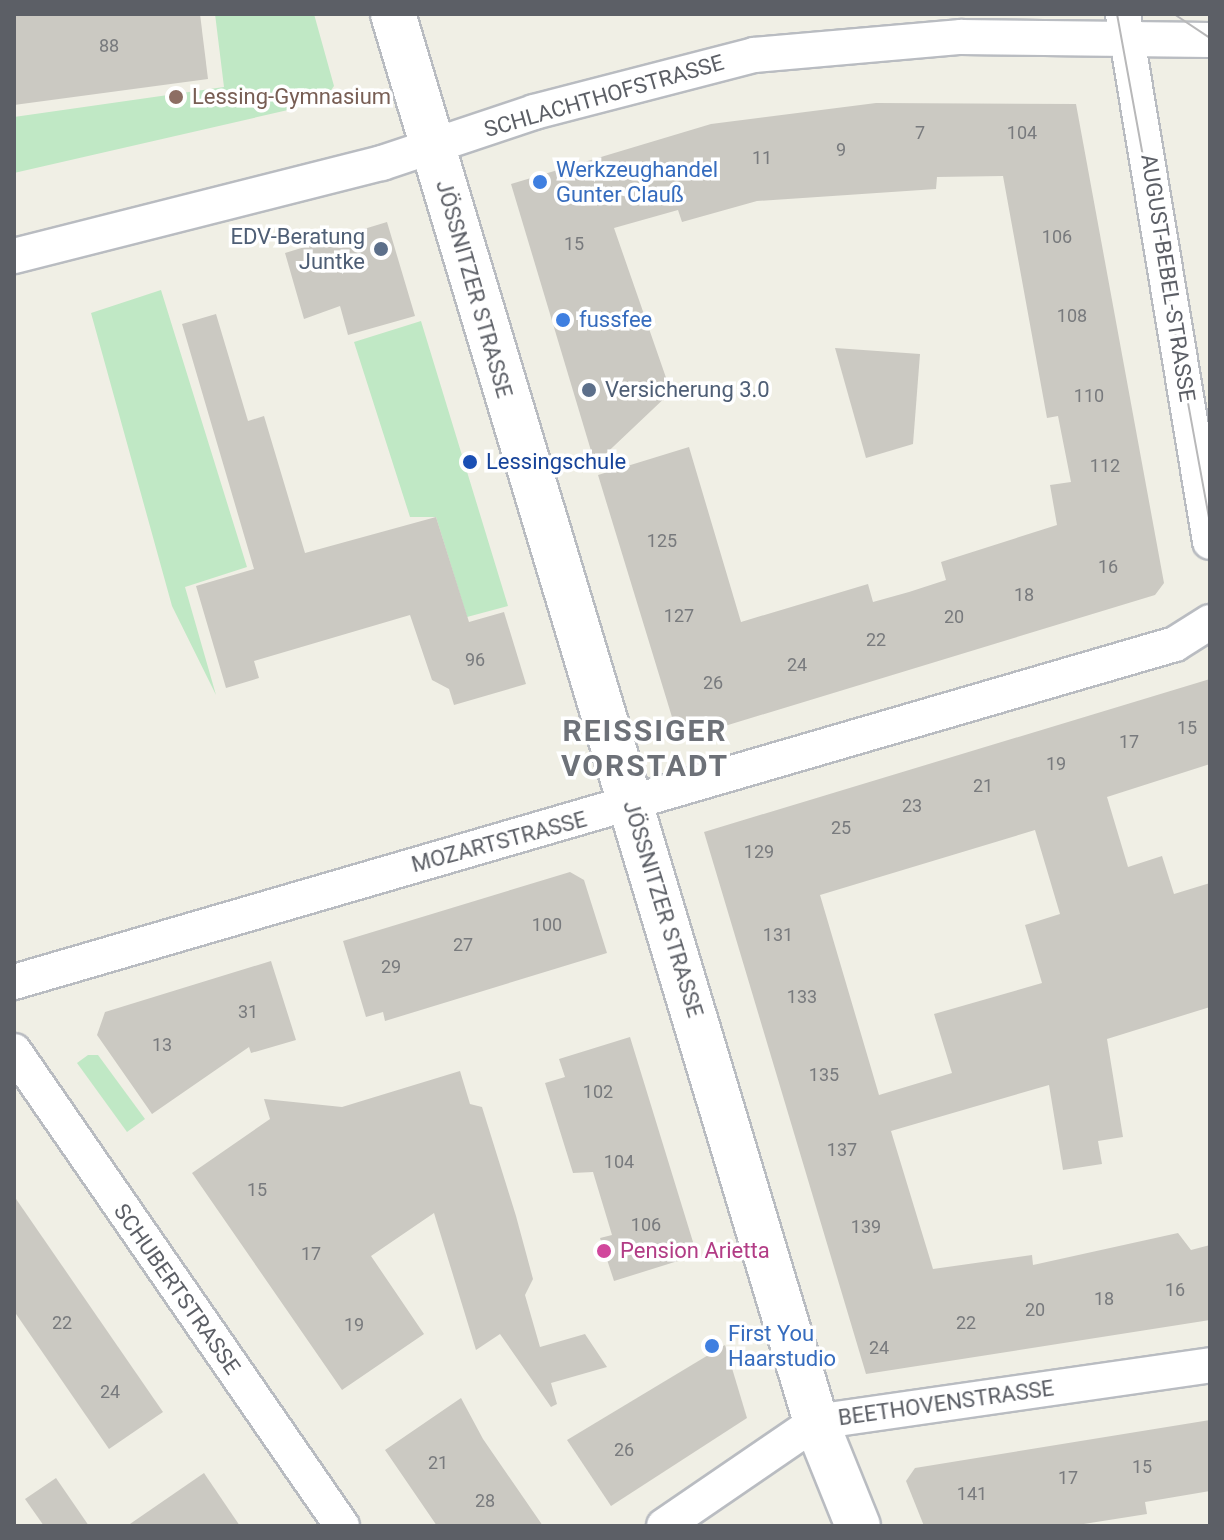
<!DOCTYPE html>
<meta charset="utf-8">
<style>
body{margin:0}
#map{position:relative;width:1224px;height:1540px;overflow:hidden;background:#f0efe5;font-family:Roboto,sans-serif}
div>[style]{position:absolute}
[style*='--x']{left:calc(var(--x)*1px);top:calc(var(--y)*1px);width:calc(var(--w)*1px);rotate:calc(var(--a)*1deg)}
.green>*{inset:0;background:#c0e8c5}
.building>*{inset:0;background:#cbc9c2}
.roads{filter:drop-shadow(2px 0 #b9bcc1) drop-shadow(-2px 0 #b9bcc1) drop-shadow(0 2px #b9bcc1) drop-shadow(0 -2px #b9bcc1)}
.minor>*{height:34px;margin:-17px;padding:0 17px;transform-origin:17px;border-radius:17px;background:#fff}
.tertiary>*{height:44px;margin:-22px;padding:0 22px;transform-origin:22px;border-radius:22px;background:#fff}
.tram>*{height:2px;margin:-1px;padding:0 1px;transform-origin:1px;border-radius:1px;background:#b8b8b9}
.dots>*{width:22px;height:22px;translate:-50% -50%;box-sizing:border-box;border:4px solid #fff;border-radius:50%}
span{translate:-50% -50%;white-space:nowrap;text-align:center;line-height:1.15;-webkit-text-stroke:7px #fff;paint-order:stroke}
.number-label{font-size:18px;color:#787a7d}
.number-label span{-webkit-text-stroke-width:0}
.street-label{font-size:22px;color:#5c5f66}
.education-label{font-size:22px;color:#785e54}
.left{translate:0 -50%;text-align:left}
.shop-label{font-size:22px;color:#366cbe}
.service-label{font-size:22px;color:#4e5e75}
.right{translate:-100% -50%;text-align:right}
.transit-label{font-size:22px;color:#164399}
.hotel-label{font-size:22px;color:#b23c85}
.district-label{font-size:30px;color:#6d7178;font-weight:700;letter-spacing:2px}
.frame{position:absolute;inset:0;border:16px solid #5c5f66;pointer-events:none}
</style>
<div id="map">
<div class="green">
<div style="clip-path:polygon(215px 14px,314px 14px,334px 86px,323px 102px,14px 173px,14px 117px,224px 87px)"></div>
<div style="clip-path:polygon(161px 290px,247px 567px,185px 587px,216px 695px,172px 606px,91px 313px)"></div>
<div style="clip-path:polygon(421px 321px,508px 606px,467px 617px,436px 517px,410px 517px,354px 342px)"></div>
<div style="clip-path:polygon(88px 1055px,98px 1055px,145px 1119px,127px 1132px,77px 1063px)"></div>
</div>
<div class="building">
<div style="clip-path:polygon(14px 14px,200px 14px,208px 79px,14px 105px)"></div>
<div style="clip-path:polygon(876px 103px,1076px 104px,1164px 583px,1155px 595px,679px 740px,598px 475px,689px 447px,741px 622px,868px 584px,873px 602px,909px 592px,946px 580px,941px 562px,1057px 525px,1050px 485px,1071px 482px,1058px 416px,1047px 418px,1003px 176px,937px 177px,936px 189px,757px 201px,682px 222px,678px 210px,614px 228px,671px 392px,595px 464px,511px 184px,711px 124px)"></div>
<div style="clip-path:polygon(387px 222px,415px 316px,348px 335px,340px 306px,304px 319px,285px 253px)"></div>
<div style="clip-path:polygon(216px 314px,248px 421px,264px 416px,305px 553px,436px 517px,469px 622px,504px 612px,526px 684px,454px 705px,449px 689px,432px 680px,410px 615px,254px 661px,259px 678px,226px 688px,196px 586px,254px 569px,182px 324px)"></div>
<div style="clip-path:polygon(835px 348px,920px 354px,913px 444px,866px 458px)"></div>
<div style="clip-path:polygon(evenodd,1210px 679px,1210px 764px,1107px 797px,1128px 867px,1162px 856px,1174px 894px,1210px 883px,1210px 1007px,1107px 1039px,1123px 1137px,1098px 1141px,1102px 1164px,1063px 1170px,1049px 1085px,891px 1131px,933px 1269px,1032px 1255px,1033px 1265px,1178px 1233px,1191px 1250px,1210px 1245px,1210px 1320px,866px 1374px,704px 832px,1210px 679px,1035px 830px,1060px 914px,1025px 925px,1042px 983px,934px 1014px,952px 1073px,879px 1095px,820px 895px,1035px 830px)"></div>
<div style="clip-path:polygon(570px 872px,584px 880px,607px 953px,385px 1021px,383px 1012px,366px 1017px,343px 941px)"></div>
<div style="clip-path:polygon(271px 961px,296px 1040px,251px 1053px,249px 1047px,152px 1114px,97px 1035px,105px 1012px)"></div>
<div style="clip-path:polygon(630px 1037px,697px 1255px,614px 1281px,600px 1238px,612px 1235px,593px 1172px,573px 1173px,545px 1083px,565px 1077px,559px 1059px)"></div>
<div style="clip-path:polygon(460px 1071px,470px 1104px,482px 1107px,516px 1216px,533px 1279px,525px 1295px,540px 1347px,585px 1334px,607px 1367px,551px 1383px,557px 1404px,551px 1407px,500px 1334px,476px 1350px,434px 1213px,371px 1256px,424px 1334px,342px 1390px,192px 1173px,270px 1119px,264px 1099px,342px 1107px)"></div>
<div style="clip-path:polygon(14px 1196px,163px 1412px,109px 1449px,14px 1311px)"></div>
<div style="clip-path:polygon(725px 1345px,747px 1418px,611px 1506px,567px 1440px)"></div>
<div style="clip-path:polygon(461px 1398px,483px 1439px,543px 1526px,437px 1526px,385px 1450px)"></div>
<div style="clip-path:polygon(1210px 1420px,1210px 1491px,1145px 1502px,1147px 1514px,1071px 1526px,924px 1526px,906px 1481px,915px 1468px)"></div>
<div style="clip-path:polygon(204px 1473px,240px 1526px,127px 1526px)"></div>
<div style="clip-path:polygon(56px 1478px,89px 1526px,44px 1526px,25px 1499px)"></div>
</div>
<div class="roads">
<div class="minor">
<div style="--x:1123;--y:14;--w:535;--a:80.64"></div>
<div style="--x:14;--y:256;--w:380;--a:-14.2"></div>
<div style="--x:382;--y:163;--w:160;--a:-18.5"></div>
<div style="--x:534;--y:112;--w:227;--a:-14.5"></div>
<div style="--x:754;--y:55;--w:208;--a:-5"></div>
<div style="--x:961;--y:37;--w:249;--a:0.7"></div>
<div style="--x:14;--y:982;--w:1209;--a:-16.23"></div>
<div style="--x:1175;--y:644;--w:41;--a:-32.2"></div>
<div style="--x:14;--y:1051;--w:577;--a:55.37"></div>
<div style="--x:664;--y:1526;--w:184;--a:-34.4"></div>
<div style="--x:816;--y:1422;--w:398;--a:-8.2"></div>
</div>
<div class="tertiary">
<div style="--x:393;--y:14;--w:1470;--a:73.28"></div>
<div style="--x:816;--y:1422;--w:112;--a:68"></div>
</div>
</div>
<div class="tram">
<div style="--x:1117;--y:14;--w:517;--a:79.65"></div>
<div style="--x:1174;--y:14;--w:43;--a:33.7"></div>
</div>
<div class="dots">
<div style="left:176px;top:97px;background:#8d6e63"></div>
<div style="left:540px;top:182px;background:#3f7fe0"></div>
<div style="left:381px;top:249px;background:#5c6f8a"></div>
<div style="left:563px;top:320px;background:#3f7fe0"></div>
<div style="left:589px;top:390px;background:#5c6f8a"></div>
<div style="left:470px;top:462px;background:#1a4fb4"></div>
<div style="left:604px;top:1251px;background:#d1479c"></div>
<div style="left:712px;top:1346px;background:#3f7fe0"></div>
</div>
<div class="number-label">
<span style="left:109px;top:46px">88</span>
<span style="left:920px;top:133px">7</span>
<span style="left:1022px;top:133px">104</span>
<span style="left:841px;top:150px">9</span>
<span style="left:762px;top:158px">11</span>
<span style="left:1057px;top:237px">106</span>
<span style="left:574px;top:244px">15</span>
<span style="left:1072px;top:316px">108</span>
<span style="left:1089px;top:396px">110</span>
<span style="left:1105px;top:466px">112</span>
<span style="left:662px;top:541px">125</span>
<span style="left:1108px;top:567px">16</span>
<span style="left:1024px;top:595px">18</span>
<span style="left:679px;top:616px">127</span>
<span style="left:954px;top:617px">20</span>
<span style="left:876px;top:640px">22</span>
<span style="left:475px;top:660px">96</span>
<span style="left:797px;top:665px">24</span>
<span style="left:713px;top:683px">26</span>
<span style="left:1187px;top:728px">15</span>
<span style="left:1129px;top:742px">17</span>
<span style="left:1056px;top:764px">19</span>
<span style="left:983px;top:786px">21</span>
<span style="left:912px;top:806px">23</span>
<span style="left:841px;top:828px">25</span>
<span style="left:759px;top:852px">129</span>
<span style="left:547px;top:925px">100</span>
<span style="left:778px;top:935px">131</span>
<span style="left:463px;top:945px">27</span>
<span style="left:391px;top:967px">29</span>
<span style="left:802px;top:997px">133</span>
<span style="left:248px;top:1012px">31</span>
<span style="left:162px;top:1045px">13</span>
<span style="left:824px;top:1075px">135</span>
<span style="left:598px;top:1092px">102</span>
<span style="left:842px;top:1150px">137</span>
<span style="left:619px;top:1162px">104</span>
<span style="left:257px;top:1190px">15</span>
<span style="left:646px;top:1225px">106</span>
<span style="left:866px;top:1227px">139</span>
<span style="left:311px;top:1254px">17</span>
<span style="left:1175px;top:1290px">16</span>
<span style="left:1104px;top:1299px">18</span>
<span style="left:1035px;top:1310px">20</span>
<span style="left:62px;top:1323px">22</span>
<span style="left:966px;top:1323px">22</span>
<span style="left:354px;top:1325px">19</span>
<span style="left:879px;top:1348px">24</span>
<span style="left:110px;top:1392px">24</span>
<span style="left:624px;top:1450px">26</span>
<span style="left:438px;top:1463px">21</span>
<span style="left:1142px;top:1467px">15</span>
<span style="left:1068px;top:1478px">17</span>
<span style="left:972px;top:1494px">141</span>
<span style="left:485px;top:1501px">28</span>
</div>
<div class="street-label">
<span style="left:604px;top:96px;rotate:-16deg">SCHLACHTHOFSTRASSE</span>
<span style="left:1168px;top:278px;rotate:81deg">AUGUST-BEBEL-STRASSE</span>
<span style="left:474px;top:289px;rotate:74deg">JÖSSNITZER STRASSE</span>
<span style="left:499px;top:842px;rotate:-15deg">MOZARTSTRASSE</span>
<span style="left:663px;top:909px;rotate:73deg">JÖSSNITZER STRASSE</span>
<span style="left:177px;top:1289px;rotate:55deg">SCHUBERTSTRASSE</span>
<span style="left:946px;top:1403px;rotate:-8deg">BEETHOVENSTRASSE</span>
</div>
<div class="education-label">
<span class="left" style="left:192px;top:97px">Lessing-Gymnasium</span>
</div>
<div class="shop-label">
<span class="left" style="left:556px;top:182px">Werkzeughandel<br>Gunter Clauß</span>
<span class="left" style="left:579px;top:320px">fussfee</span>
<span class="left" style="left:728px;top:1346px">First You<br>Haarstudio</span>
</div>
<div class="service-label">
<span class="right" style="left:365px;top:249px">EDV-Beratung<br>Juntke</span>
<span class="left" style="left:605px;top:390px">Versicherung 3.0</span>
</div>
<div class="transit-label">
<span class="left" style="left:486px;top:462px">Lessingschule</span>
</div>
<div class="hotel-label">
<span class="left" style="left:620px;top:1251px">Pension Arietta</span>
</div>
<div class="district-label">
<span style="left:645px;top:748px">REISSIGER<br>VORSTADT</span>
</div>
<div class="frame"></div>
</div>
